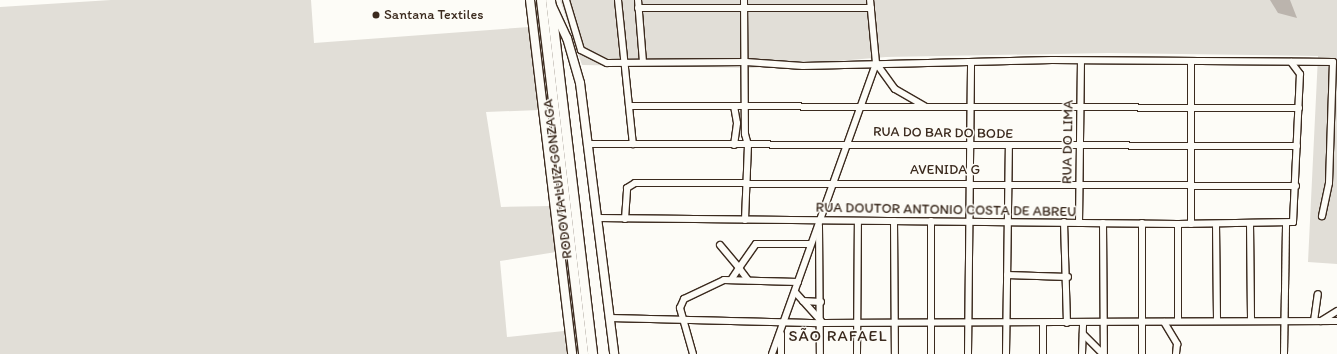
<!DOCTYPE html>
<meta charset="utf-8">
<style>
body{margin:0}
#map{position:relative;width:1337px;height:354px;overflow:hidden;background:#fdfcf7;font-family:Itim,sans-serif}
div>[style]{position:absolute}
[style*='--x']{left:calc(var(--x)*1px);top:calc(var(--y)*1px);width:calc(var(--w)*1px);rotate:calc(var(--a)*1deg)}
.green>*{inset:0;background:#e1ded7}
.water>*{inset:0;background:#bbb4ad}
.roads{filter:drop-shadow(1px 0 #3b2a1e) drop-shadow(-1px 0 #3b2a1e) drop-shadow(0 1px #3b2a1e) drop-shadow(0 -1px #3b2a1e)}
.minor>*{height:6px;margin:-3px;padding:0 3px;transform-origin:3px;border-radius:3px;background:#fdfcf7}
.major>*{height:8px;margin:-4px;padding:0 4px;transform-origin:4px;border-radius:4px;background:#fdfcf7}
.highway>*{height:9px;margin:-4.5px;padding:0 4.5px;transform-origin:4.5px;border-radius:4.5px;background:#fdfcf7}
.dots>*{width:11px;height:11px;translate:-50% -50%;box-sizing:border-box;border:2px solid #fdfcf7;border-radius:50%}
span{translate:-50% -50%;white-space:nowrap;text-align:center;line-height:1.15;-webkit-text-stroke:3px #fdfcf7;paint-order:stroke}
.poi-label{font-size:14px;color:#3b2a1e}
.left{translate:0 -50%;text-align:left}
.street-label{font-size:14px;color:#3b2a1e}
.quarter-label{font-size:16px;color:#3b2a1e;letter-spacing:1px}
</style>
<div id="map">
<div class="green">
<div style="clip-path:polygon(111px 0,311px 0,314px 43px,529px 27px,540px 110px,486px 112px,501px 207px,551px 206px,556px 252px,500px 261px,507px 337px,564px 331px,567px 354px,0 354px,0 7px)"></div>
<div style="clip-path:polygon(560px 0,1337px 0,1337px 264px,1308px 262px,1318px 56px,1108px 53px,886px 57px,752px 68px,582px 65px)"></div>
</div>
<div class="water">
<div style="clip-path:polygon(1270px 0,1290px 0,1297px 18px,1278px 13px)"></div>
</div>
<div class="roads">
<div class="minor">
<div style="--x:566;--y:0;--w:52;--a:73.3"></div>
<div style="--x:581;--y:50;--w:29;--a:27"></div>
<div style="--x:607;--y:63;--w:139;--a:-0.4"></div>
<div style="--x:746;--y:62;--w:57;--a:4"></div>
<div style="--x:803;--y:66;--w:249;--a:-1.4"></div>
<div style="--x:1052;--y:60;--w:281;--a:0.4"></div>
<div style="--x:1333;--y:62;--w:121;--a:91.9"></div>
<div style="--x:1329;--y:183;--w:34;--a:102"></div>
<div style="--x:618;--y:0;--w:145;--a:84.1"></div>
<div style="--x:638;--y:0;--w:62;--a:85.4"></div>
<div style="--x:744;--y:0;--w:134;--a:89.6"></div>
<div style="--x:745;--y:134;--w:11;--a:75"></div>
<div style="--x:748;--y:145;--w:75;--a:92.3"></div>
<div style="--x:638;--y:8;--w:233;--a:0"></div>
<div style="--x:1191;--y:62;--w:162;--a:90"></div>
<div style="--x:876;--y:63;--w:32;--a:54"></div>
<div style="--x:895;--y:89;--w:34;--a:30"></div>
<div style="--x:630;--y:106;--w:669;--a:0.17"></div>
<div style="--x:588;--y:144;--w:709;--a:0.16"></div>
<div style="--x:734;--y:145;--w:22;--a:-82"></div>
<div style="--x:737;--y:123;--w:17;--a:-100"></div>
<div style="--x:598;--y:218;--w:580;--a:0.59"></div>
<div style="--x:1178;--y:224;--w:115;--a:-1"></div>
<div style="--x:1293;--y:222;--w:148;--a:-87.3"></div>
<div style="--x:1300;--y:74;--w:15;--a:-127"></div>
<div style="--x:625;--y:219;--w:31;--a:-86"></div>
<div style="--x:627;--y:188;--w:9;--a:-32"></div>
<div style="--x:635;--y:183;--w:661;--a:0.26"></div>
<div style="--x:894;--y:221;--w:133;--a:89.6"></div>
<div style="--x:1064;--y:222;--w:101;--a:88.3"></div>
<div style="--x:1079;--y:223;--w:162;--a:-89.3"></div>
<div style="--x:1103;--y:223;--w:131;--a:89.6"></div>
<div style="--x:1142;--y:223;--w:131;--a:90"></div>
<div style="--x:1250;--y:223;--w:97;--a:89.4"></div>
<div style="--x:1216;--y:224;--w:97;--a:89.4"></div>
<div style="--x:819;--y:226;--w:128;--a:89.6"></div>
<div style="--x:720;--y:245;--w:30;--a:50"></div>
<div style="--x:739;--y:268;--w:14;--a:124"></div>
<div style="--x:1007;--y:275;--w:61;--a:1.9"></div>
<div style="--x:748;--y:280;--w:15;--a:-127"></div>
<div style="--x:739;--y:268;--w:29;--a:-55"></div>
<div style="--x:756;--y:244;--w:54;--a:0"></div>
<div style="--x:795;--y:292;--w:39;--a:48"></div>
<div style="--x:803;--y:301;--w:18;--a:3"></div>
<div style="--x:610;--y:318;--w:211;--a:1.4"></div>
<div style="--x:821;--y:323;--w:516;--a:-0.22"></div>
<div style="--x:1178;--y:321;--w:97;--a:-90"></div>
<div style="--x:1314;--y:321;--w:27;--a:-82"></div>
<div style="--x:1321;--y:321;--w:19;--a:-32"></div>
<div style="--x:1164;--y:322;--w:26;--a:59"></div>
<div style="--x:1177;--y:344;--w:10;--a:96"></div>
<div style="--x:1083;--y:334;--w:28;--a:45"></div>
<div style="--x:693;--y:354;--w:48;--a:-105.8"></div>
<div style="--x:680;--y:308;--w:10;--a:-66"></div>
<div style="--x:684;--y:299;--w:44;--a:-25.4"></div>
<div style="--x:724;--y:280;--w:74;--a:1.5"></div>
<div style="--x:772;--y:354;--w:309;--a:-70.3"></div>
<div style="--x:876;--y:63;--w:63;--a:-95.4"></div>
<div style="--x:781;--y:354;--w:20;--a:-90"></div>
<div style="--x:857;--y:354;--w:133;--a:-89.6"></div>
<div style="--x:931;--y:354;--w:133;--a:-90"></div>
<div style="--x:968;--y:354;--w:292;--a:-89.4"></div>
<div style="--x:1006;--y:354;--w:207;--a:-89.2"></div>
<div style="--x:1043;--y:354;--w:30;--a:-90"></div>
<div style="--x:1082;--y:354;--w:31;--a:-88"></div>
<div style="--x:1284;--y:354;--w:131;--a:-89.1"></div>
</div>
<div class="major">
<div style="--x:530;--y:0;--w:356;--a:83.2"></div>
<div style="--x:551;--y:4;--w:38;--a:65"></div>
<div style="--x:567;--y:38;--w:47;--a:73.9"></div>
<div style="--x:580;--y:83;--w:273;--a:82.8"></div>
</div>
<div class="highway">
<div style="--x:541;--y:0;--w:356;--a:83.2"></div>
<div style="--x:550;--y:0;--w:356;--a:83.2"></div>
</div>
</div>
<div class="dots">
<div style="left:376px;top:15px;background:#3b2a1e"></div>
</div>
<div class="poi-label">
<span class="left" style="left:384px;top:15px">Santana Textiles</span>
</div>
<div class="street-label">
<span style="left:943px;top:133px;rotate:1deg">RUA DO BAR DO BODE</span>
<span style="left:1068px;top:142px;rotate:-89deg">RUA DO LIMA</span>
<span style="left:945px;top:170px">AVENIDA G</span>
<span style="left:558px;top:179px;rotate:-97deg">RODOVIA LUIZ GONZAGA</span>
<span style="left:946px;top:210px;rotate:1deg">RUA DOUTOR ANTONIO COSTA DE ABREU</span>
</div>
<div class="quarter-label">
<span style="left:838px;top:336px">SÃO RAFAEL</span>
</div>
</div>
